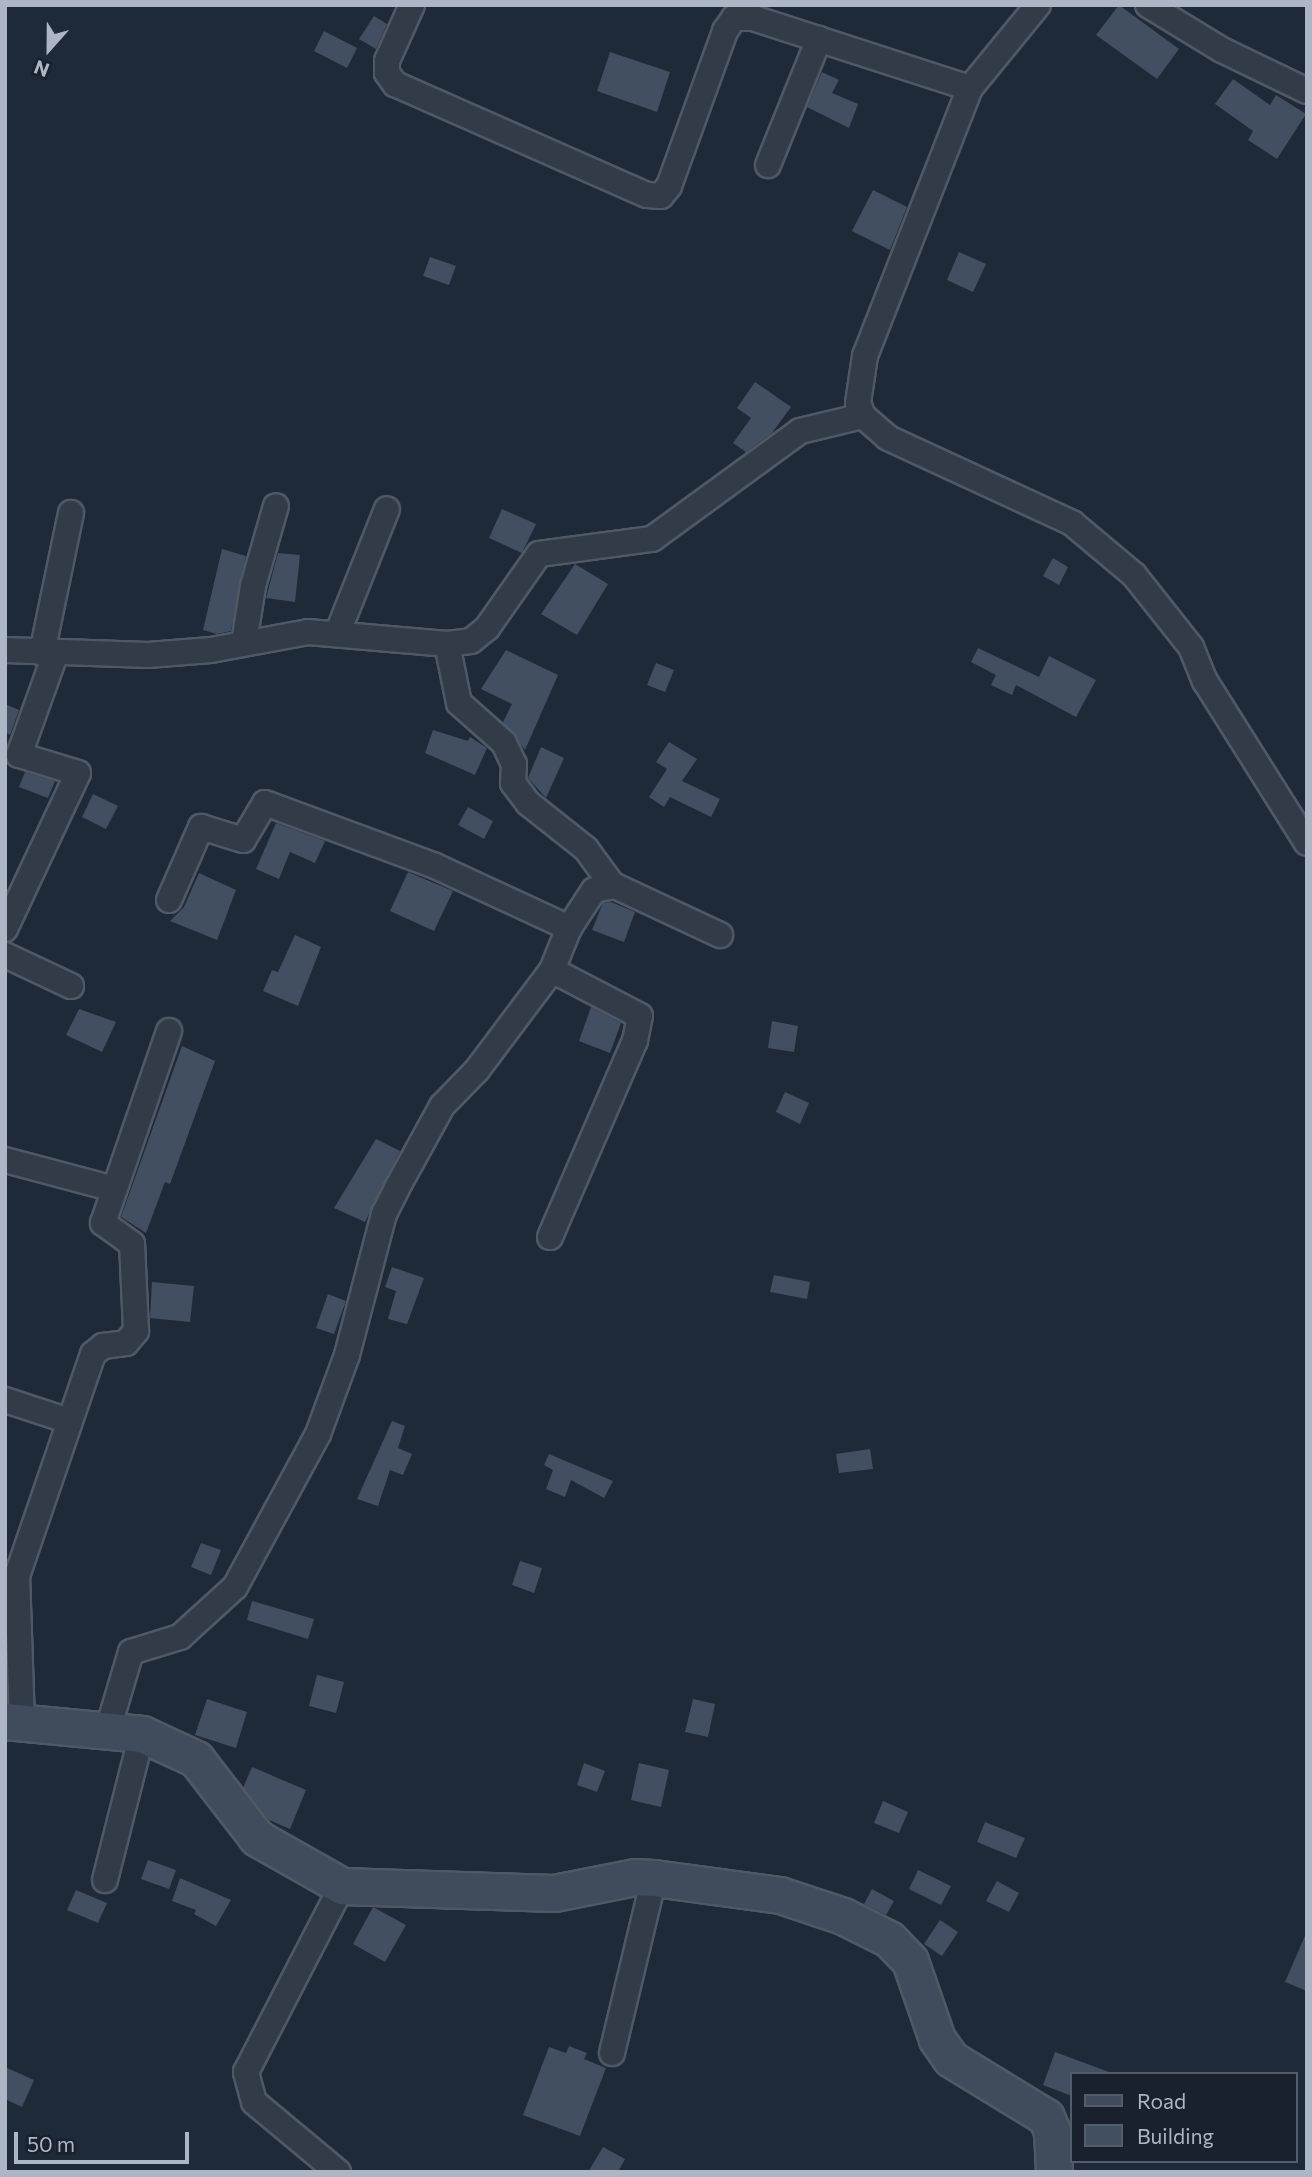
<!DOCTYPE html>
<style>
body{margin:0}
#map{position:relative;width:1312px;height:2177px;overflow:hidden;background:#1e2a38;font-family:Commissioner,sans-serif}
div>[style]{position:absolute}
[style*='--x']{left:calc(var(--x)*1px);top:calc(var(--y)*1px);width:calc(var(--w)*1px);rotate:calc(var(--a)*1deg)}
.building>*{inset:0;background:#414f60}
.roads{filter:drop-shadow(2px 0 #4f5966) drop-shadow(-2px 0 #4f5966) drop-shadow(0 2px #4f5966) drop-shadow(0 -2px #4f5966)}
.street>*{height:24px;margin:-12px;padding:0 12px;transform-origin:12px;border-radius:12px;background:#323c48}
.secondary>*{height:35px;margin:-17.5px;padding:0 17.5px;transform-origin:17.5px;border-radius:17.5px;background:#404b5c}
span{translate:-50% -50%;white-space:nowrap;text-align:center;line-height:1.15;-webkit-text-stroke:5px #18212d;paint-order:stroke}
.frame{position:absolute;inset:0;border:7px solid #acb6c5;pointer-events:none}
.legend{position:absolute;left:1070px;top:2072px;width:228px;height:91px;box-sizing:border-box;background:#18212d;border:2px solid #535d6a;margin:0;padding:9px 12px;list-style:none;font-size:21px;color:#acb6c5}
.legend li{display:flex;align-items:center;gap:14px;height:35px}
.legend b{width:35px;border:2px solid #535d6a}
.north{position:absolute;left:14px;top:14px;width:70px;height:70px;-webkit-text-stroke:5px #18212d;paint-order:stroke;rotate:201deg;font-size:19px;font-weight:700;line-height:28px;text-align:center;color:#acb6c5}
.north::after{content:'';display:block;margin:auto;width:24px;height:32px;background:#acb6c5;clip-path:polygon(50% 0,100% 100%,50% 72%,0 100%)}
.scale{position:absolute;left:14px;top:2132px;width:175px;height:32px;box-sizing:border-box;border:4px solid #acb6c5;border-top:0;padding-left:9px;font-size:21px;line-height:24px;white-space:nowrap;color:#acb6c5;-webkit-text-stroke:5px #18212d;paint-order:stroke}
</style>
<div id="map">
<div class="building">
<div style="clip-path:polygon(1119px 5px,1179px 49px,1157px 79px,1096px 35px)"></div>
<div style="clip-path:polygon(374px 16px,387px 24px,376px 49px,359px 39px)"></div>
<div style="clip-path:polygon(324px 31px,357px 48px,347px 68px,314px 51px)"></div>
<div style="clip-path:polygon(610px 52px,670px 72px,657px 112px,597px 91px)"></div>
<div style="clip-path:polygon(822px 72px,839px 80px,832px 93px,858px 104px,849px 128px,807px 107px)"></div>
<div style="clip-path:polygon(1233px 79px,1270px 105px,1276px 95px,1306px 114px,1277px 159px,1248px 140px,1253px 131px,1215px 104px)"></div>
<div style="clip-path:polygon(873px 190px,907px 207px,890px 250px,852px 231px)"></div>
<div style="clip-path:polygon(959px 252px,986px 264px,973px 292px,947px 280px)"></div>
<div style="clip-path:polygon(430px 257px,456px 266px,449px 285px,423px 276px)"></div>
<div style="clip-path:polygon(755px 382px,791px 407px,772px 433px,746px 452px,733px 443px,751px 418px,737px 408px)"></div>
<div style="clip-path:polygon(502px 509px,536px 524px,522px 553px,489px 538px)"></div>
<div style="clip-path:polygon(222px 549px,246px 556px,231px 631px,217px 634px,203px 630px)"></div>
<div style="clip-path:polygon(278px 553px,300px 555px,295px 602px,266px 598px)"></div>
<div style="clip-path:polygon(1053px 558px,1068px 567px,1059px 585px,1043px 576px)"></div>
<div style="clip-path:polygon(575px 564px,608px 584px,577px 635px,541px 614px)"></div>
<div style="clip-path:polygon(978px 648px,1039px 677px,1049px 656px,1096px 680px,1076px 717px,1016px 685px,1012px 695px,991px 685px,996px 675px,971px 662px)"></div>
<div style="clip-path:polygon(506px 650px,558px 675px,525px 750px,503px 722px,512px 704px,481px 689px)"></div>
<div style="clip-path:polygon(656px 663px,674px 670px,665px 692px,647px 685px)"></div>
<div style="clip-path:polygon(5px 704px,19px 710px,10px 735px,5px 732px)"></div>
<div style="clip-path:polygon(433px 730px,468px 741px,470px 737px,487px 748px,475px 775px,425px 753px)"></div>
<div style="clip-path:polygon(669px 742px,697px 759px,682px 781px,720px 799px,711px 817px,670px 797px,664px 807px,649px 797px,667px 769px,656px 762px)"></div>
<div style="clip-path:polygon(541px 747px,564px 758px,546px 798px,528px 778px)"></div>
<div style="clip-path:polygon(25px 772px,55px 781px,48px 798px,19px 787px)"></div>
<div style="clip-path:polygon(93px 794px,118px 806px,106px 829px,82px 817px)"></div>
<div style="clip-path:polygon(468px 807px,493px 821px,484px 839px,458px 825px)"></div>
<div style="clip-path:polygon(276px 823px,325px 841px,315px 863px,290px 852px,279px 879px,256px 869px)"></div>
<div style="clip-path:polygon(408px 872px,453px 891px,434px 931px,390px 911px)"></div>
<div style="clip-path:polygon(199px 873px,236px 890px,217px 940px,170px 921px,184px 907px)"></div>
<div style="clip-path:polygon(611px 902px,635px 912px,624px 942px,592px 930px,603px 903px)"></div>
<div style="clip-path:polygon(295px 935px,321px 947px,298px 1006px,263px 991px,272px 970px,278px 972px)"></div>
<div style="clip-path:polygon(591px 1007px,621px 1023px,610px 1053px,579px 1041px)"></div>
<div style="clip-path:polygon(79px 1009px,116px 1022px,102px 1052px,66px 1035px)"></div>
<div style="clip-path:polygon(772px 1021px,798px 1026px,794px 1052px,768px 1048px)"></div>
<div style="clip-path:polygon(182px 1046px,215px 1061px,170px 1184px,165px 1182px,146px 1233px,121px 1217px)"></div>
<div style="clip-path:polygon(785px 1092px,809px 1103px,800px 1124px,776px 1112px)"></div>
<div style="clip-path:polygon(376px 1139px,400px 1151px,365px 1222px,334px 1208px)"></div>
<div style="clip-path:polygon(392px 1267px,424px 1278px,407px 1324px,388px 1319px,396px 1291px,385px 1287px)"></div>
<div style="clip-path:polygon(774px 1275px,810px 1282px,807px 1299px,770px 1292px)"></div>
<div style="clip-path:polygon(152px 1282px,194px 1286px,190px 1322px,150px 1318px)"></div>
<div style="clip-path:polygon(328px 1294px,346px 1301px,334px 1334px,316px 1328px)"></div>
<div style="clip-path:polygon(392px 1421px,405px 1426px,398px 1448px,412px 1454px,403px 1475px,390px 1470px,378px 1506px,357px 1499px)"></div>
<div style="clip-path:polygon(870px 1449px,873px 1469px,839px 1473px,836px 1454px)"></div>
<div style="clip-path:polygon(549px 1454px,613px 1481px,604px 1498px,571px 1480px,565px 1497px,546px 1489px,553px 1470px,544px 1465px)"></div>
<div style="clip-path:polygon(201px 1543px,221px 1550px,211px 1575px,191px 1567px)"></div>
<div style="clip-path:polygon(520px 1561px,542px 1568px,534px 1593px,512px 1585px)"></div>
<div style="clip-path:polygon(252px 1601px,314px 1619px,308px 1639px,247px 1620px)"></div>
<div style="clip-path:polygon(317px 1675px,344px 1682px,336px 1713px,309px 1706px)"></div>
<div style="clip-path:polygon(207px 1699px,247px 1712px,236px 1748px,195px 1735px)"></div>
<div style="clip-path:polygon(693px 1699px,715px 1704px,708px 1737px,685px 1732px)"></div>
<div style="clip-path:polygon(584px 1763px,605px 1771px,597px 1792px,577px 1785px)"></div>
<div style="clip-path:polygon(639px 1763px,669px 1770px,661px 1807px,631px 1800px)"></div>
<div style="clip-path:polygon(252px 1767px,306px 1790px,290px 1829px,269px 1820px,243px 1788px)"></div>
<div style="clip-path:polygon(883px 1801px,908px 1812px,899px 1833px,874px 1823px)"></div>
<div style="clip-path:polygon(985px 1822px,1025px 1838px,1016px 1858px,977px 1842px)"></div>
<div style="clip-path:polygon(148px 1860px,176px 1870px,169px 1889px,141px 1879px)"></div>
<div style="clip-path:polygon(918px 1870px,951px 1886px,941px 1905px,909px 1889px)"></div>
<div style="clip-path:polygon(180px 1878px,231px 1900px,216px 1926px,194px 1914px,196px 1910px,172px 1901px)"></div>
<div style="clip-path:polygon(997px 1881px,1019px 1893px,1009px 1912px,986px 1901px)"></div>
<div style="clip-path:polygon(872px 1889px,894px 1901px,886px 1915px,864px 1904px)"></div>
<div style="clip-path:polygon(76px 1890px,107px 1903px,98px 1923px,67px 1910px)"></div>
<div style="clip-path:polygon(373px 1907px,406px 1925px,385px 1962px,353px 1944px)"></div>
<div style="clip-path:polygon(940px 1920px,958px 1932px,942px 1956px,924px 1944px)"></div>
<div style="clip-path:polygon(1307px 1931px,1307px 1991px,1285px 1982px)"></div>
<div style="clip-path:polygon(569px 2046px,587px 2053px,584px 2059px,606px 2068px,580px 2136px,523px 2115px,549px 2047px,566px 2053px)"></div>
<div style="clip-path:polygon(1055px 2052px,1109px 2072px,1109px 2074px,1072px 2074px,1072px 2096px,1043px 2085px)"></div>
<div style="clip-path:polygon(5px 2067px,34px 2080px,22px 2107px,5px 2099px)"></div>
<div style="clip-path:polygon(603px 2147px,625px 2159px,618px 2172px,588px 2172px)"></div>
</div>
<div class="roads">
<div class="street">
<div style="--x:412;--y:5;--w:61;--a:114.1"></div>
<div style="--x:387;--y:61;--w:12;--a:90"></div>
<div style="--x:387;--y:73;--w:14;--a:54"></div>
<div style="--x:395;--y:84;--w:275;--a:23.8"></div>
<div style="--x:647;--y:195;--w:14;--a:4"></div>
<div style="--x:661;--y:196;--w:13;--a:-51"></div>
<div style="--x:669;--y:186;--w:165;--a:-70.1"></div>
<div style="--x:725;--y:31;--w:16;--a:-55"></div>
<div style="--x:734;--y:18;--w:19;--a:0"></div>
<div style="--x:753;--y:18;--w:228;--a:17.9"></div>
<div style="--x:1038;--y:5;--w:107;--a:129.3"></div>
<div style="--x:970;--y:88;--w:288;--a:111.4"></div>
<div style="--x:865;--y:356;--w:48;--a:98.5"></div>
<div style="--x:858;--y:403;--w:14;--a:69"></div>
<div style="--x:863;--y:416;--w:33;--a:41"></div>
<div style="--x:888;--y:438;--w:203;--a:24.8"></div>
<div style="--x:1072;--y:523;--w:81;--a:40"></div>
<div style="--x:1134;--y:575;--w:92;--a:51.6"></div>
<div style="--x:1191;--y:647;--w:37;--a:68"></div>
<div style="--x:1205;--y:681;--w:191;--a:57.8"></div>
<div style="--x:1148;--y:5;--w:87;--a:31.3"></div>
<div style="--x:1222;--y:50;--w:94;--a:25.8"></div>
<div style="--x:768;--y:165;--w:136;--a:-68"></div>
<div style="--x:338;--y:632;--w:132;--a:-68.3"></div>
<div style="--x:244;--y:643;--w:58;--a:-81"></div>
<div style="--x:253;--y:586;--w:83;--a:-74"></div>
<div style="--x:447;--y:644;--w:60;--a:78.5"></div>
<div style="--x:459;--y:703;--w:60;--a:41.6"></div>
<div style="--x:504;--y:743;--w:23;--a:65"></div>
<div style="--x:514;--y:764;--w:19;--a:93"></div>
<div style="--x:513;--y:783;--w:25;--a:53"></div>
<div style="--x:528;--y:803;--w:74;--a:38.4"></div>
<div style="--x:586;--y:849;--w:46;--a:53.9"></div>
<div style="--x:5;--y:650;--w:143;--a:2"></div>
<div style="--x:148;--y:655;--w:63;--a:-4.5"></div>
<div style="--x:211;--y:650;--w:99;--a:-10.5"></div>
<div style="--x:308;--y:632;--w:140;--a:4.9"></div>
<div style="--x:447;--y:644;--w:24;--a:-7"></div>
<div style="--x:471;--y:641;--w:21;--a:-39"></div>
<div style="--x:487;--y:628;--w:90;--a:-54.9"></div>
<div style="--x:539;--y:554;--w:114;--a:-7.6"></div>
<div style="--x:652;--y:539;--w:183;--a:-36.1"></div>
<div style="--x:800;--y:431;--w:65;--a:-13.4"></div>
<div style="--x:42;--y:653;--w:143;--a:-78.3"></div>
<div style="--x:169;--y:900;--w:80;--a:-66.3"></div>
<div style="--x:201;--y:827;--w:44;--a:17.2"></div>
<div style="--x:243;--y:840;--w:43;--a:-59.3"></div>
<div style="--x:265;--y:803;--w:181;--a:20.3"></div>
<div style="--x:435;--y:866;--w:148;--a:24.8"></div>
<div style="--x:5;--y:929;--w:172;--a:-64.9"></div>
<div style="--x:78;--y:773;--w:62;--a:-163"></div>
<div style="--x:19;--y:755;--w:106;--a:-70.2"></div>
<div style="--x:5;--y:955;--w:73;--a:25.2"></div>
<div style="--x:5;--y:1160;--w:113;--a:14.9"></div>
<div style="--x:550;--y:1237;--w:214;--a:-66.6"></div>
<div style="--x:635;--y:1041;--w:25;--a:-79"></div>
<div style="--x:640;--y:1016;--w:99;--a:-152.4"></div>
<div style="--x:5;--y:1400;--w:67;--a:18.2"></div>
<div style="--x:22;--y:1723;--w:147;--a:-91.9"></div>
<div style="--x:17;--y:1576;--w:235;--a:-71.1"></div>
<div style="--x:93;--y:1354;--w:13;--a:-39"></div>
<div style="--x:103;--y:1346;--w:23;--a:-7"></div>
<div style="--x:126;--y:1343;--w:16;--a:-50"></div>
<div style="--x:136;--y:1331;--w:87;--a:-92.6"></div>
<div style="--x:132;--y:1244;--w:36;--a:-144"></div>
<div style="--x:103;--y:1223;--w:203;--a:-71"></div>
<div style="--x:108;--y:1729;--w:80;--a:-73.4"></div>
<div style="--x:131;--y:1652;--w:51;--a:-17"></div>
<div style="--x:180;--y:1637;--w:74;--a:-42.3"></div>
<div style="--x:235;--y:1587;--w:174;--a:-61.5"></div>
<div style="--x:318;--y:1434;--w:84;--a:-69.8"></div>
<div style="--x:347;--y:1355;--w:146;--a:-75.3"></div>
<div style="--x:384;--y:1214;--w:29;--a:-63"></div>
<div style="--x:397;--y:1188;--w:94;--a:-61.2"></div>
<div style="--x:442;--y:1106;--w:50;--a:-45.8"></div>
<div style="--x:477;--y:1070;--w:125;--a:-53.1"></div>
<div style="--x:552;--y:970;--w:45;--a:-68"></div>
<div style="--x:569;--y:928;--w:45;--a:-56.7"></div>
<div style="--x:594;--y:890;--w:21;--a:-11"></div>
<div style="--x:615;--y:886;--w:116;--a:25"></div>
<div style="--x:105;--y:1880;--w:151;--a:-75.8"></div>
<div style="--x:612;--y:2053;--w:180;--a:-76.5"></div>
<div style="--x:338;--y:2172;--w:109;--a:-140.2"></div>
<div style="--x:254;--y:2102;--w:31;--a:-105"></div>
<div style="--x:246;--y:2072;--w:209;--a:-62.7"></div>
</div>
<div class="secondary">
<div style="--x:5;--y:1721;--w:138;--a:5.4"></div>
<div style="--x:142;--y:1734;--w:60;--a:24.8"></div>
<div style="--x:196;--y:1759;--w:100;--a:52.3"></div>
<div style="--x:257;--y:1838;--w:98;--a:29.5"></div>
<div style="--x:342;--y:1886;--w:212;--a:1.9"></div>
<div style="--x:554;--y:1893;--w:83;--a:-11.2"></div>
<div style="--x:635;--y:1877;--w:19;--a:3"></div>
<div style="--x:654;--y:1878;--w:127;--a:7.7"></div>
<div style="--x:780;--y:1895;--w:66;--a:18.4"></div>
<div style="--x:843;--y:1916;--w:51;--a:26.6"></div>
<div style="--x:889;--y:1939;--w:30;--a:46"></div>
<div style="--x:910;--y:1961;--w:83;--a:70.9"></div>
<div style="--x:937;--y:2039;--w:24;--a:55"></div>
<div style="--x:951;--y:2059;--w:111;--a:31.4"></div>
<div style="--x:1046;--y:2117;--w:15;--a:67"></div>
<div style="--x:1052;--y:2131;--w:41;--a:87.2"></div>
</div>
</div>
<div class="frame"></div>
<ul class="legend">
<li><b style="height:9px;background:#404b5c"></b>Road</li>
<li><b style="height:19px;background:#414f60"></b>Building</li>
</ul>
<div class="north">N</div>
<div class="scale">50 m</div>
</div>
